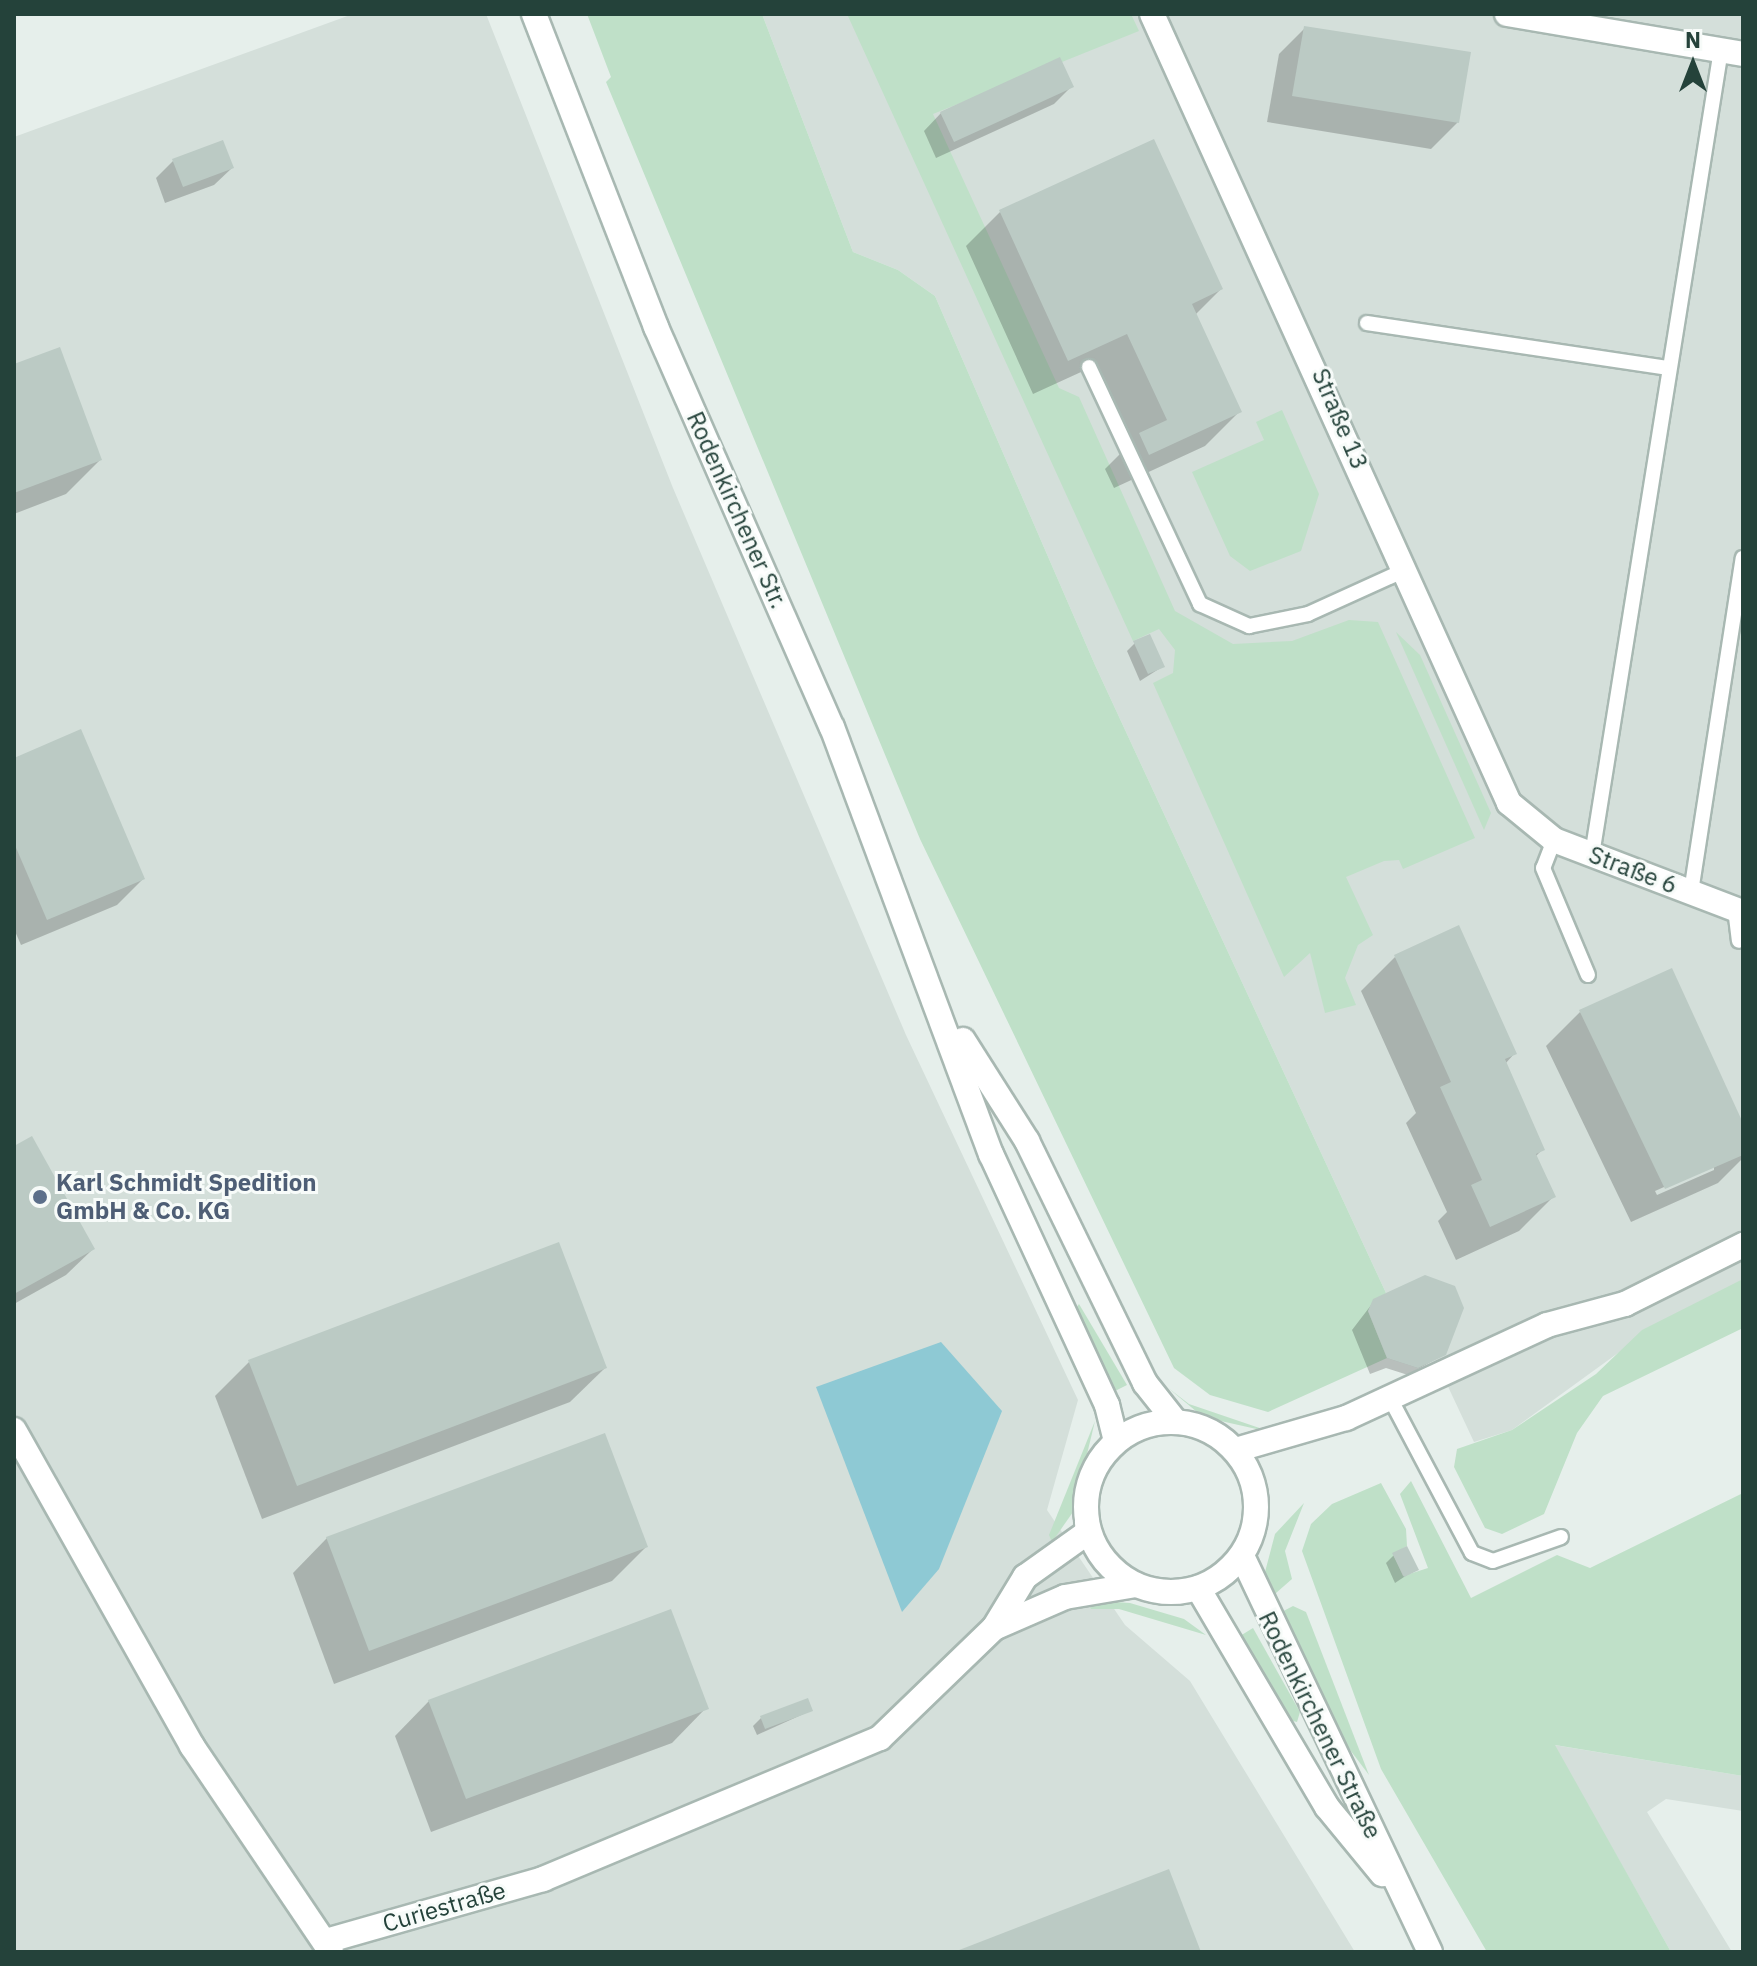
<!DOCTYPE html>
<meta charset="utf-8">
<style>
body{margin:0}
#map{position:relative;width:1757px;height:1966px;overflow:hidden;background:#e6efeb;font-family:"IBM Plex Sans",sans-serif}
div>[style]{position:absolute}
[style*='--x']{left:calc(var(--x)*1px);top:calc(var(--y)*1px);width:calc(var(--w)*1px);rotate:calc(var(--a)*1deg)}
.built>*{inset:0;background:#d4dfda}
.green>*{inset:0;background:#bfe0c8}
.water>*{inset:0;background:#8ec9d4}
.shadow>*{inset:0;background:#0003}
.building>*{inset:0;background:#bbcac4}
.roads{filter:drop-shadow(2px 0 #a8b8b2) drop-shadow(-2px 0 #a8b8b2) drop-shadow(0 2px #a8b8b2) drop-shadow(0 -2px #a8b8b2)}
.lane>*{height:14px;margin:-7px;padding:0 7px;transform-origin:7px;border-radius:7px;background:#fff}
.street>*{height:24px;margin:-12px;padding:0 12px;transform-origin:12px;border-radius:12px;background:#fff}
.secondary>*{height:24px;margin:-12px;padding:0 12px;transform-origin:12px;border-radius:12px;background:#fff}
.secondary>.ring{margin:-12px;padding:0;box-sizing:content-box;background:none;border:24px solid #fff;border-radius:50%}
.dots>*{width:22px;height:22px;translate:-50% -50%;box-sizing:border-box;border:4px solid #f7fbf9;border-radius:50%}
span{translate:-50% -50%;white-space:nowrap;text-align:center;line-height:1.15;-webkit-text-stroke:6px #f7fbf9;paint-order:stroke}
.street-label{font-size:24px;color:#24423a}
.service-label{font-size:24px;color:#4e5e75;font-weight:700}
.left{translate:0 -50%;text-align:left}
.frame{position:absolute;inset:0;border:16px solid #24423a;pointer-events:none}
.north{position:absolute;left:1653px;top:24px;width:80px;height:80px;-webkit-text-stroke:6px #f7fbf9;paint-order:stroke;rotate:0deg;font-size:22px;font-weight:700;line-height:32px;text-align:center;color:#24423a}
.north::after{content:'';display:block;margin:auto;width:28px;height:36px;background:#24423a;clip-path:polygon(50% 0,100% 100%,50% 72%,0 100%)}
</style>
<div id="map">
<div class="built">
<div style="clip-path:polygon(353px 14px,486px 14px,673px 488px,906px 1035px,1078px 1400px,1047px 1510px,1125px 1625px,1190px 1681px,1355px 1952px,14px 1952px,14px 137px)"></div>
<div style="clip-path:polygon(762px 14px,1743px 14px,1743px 1293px,1618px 1353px,1512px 1430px,1474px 1442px,1436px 1361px,1418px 1368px,1387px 1358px,1368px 1311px,1386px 1293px,1095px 665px,935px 296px,898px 270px,853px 252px)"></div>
<div style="clip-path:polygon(1554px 1745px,1743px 1776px,1743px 1811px,1666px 1799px,1647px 1812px,1732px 1952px,1671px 1952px)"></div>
</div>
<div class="green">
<div style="clip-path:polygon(587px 14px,762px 14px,853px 252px,898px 270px,935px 296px,1095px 665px,1386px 1293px,1368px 1311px,1387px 1358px,1268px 1412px,1210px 1395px,1174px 1368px,920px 839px,606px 82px,611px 77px)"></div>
<div style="clip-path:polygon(847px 14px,1131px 14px,1139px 31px,933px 114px,1059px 388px,1079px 397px,1175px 611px,1233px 644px,1292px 641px,1349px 620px,1378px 622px,1475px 838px,1403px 869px,1399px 860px,1384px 861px,1346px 877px,1373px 935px,1358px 945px,1345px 978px,1356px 1005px,1325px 1013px,1310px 953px,1284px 977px,1153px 683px,1173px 673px,1175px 650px,1159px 629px,1133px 641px)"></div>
<div style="clip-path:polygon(1282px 410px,1319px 494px,1301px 551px,1250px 571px,1230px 556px,1192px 472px,1264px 440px,1256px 422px)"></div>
<div style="clip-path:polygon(1396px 632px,1420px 655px,1491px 813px,1484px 830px)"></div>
<div style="clip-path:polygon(1743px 1279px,1743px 1328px,1603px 1396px,1577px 1433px,1544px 1514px,1502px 1534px,1485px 1528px,1454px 1467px,1457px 1449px,1512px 1430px,1596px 1374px,1642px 1330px)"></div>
<div style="clip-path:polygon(1079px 1304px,1127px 1385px,1113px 1392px,1074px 1311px)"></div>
<div style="clip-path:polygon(1167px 1387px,1189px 1404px,1274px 1433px,1203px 1417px)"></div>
<div style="clip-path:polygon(1095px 1421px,1073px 1512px,1052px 1542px,1049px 1535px)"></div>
<div style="clip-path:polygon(1411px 1481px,1471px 1598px,1557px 1555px,1590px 1568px,1743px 1493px,1743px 1776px,1555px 1745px,1671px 1952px,1487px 1952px,1381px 1769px,1302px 1551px,1311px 1524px,1332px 1504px,1381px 1483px,1406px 1529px,1407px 1546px,1393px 1554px,1403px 1576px,1428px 1568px,1400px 1494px)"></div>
<div style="clip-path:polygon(1304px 1503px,1285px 1551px,1292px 1579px,1269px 1599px,1265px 1572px,1275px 1534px)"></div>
<div style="clip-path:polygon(1087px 1600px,1130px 1603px,1184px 1619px,1206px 1635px,1119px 1609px,1091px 1609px)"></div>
<div style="clip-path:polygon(1293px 1606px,1306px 1612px,1369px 1775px,1332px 1726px,1274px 1616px)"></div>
<div style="clip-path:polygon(1253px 1628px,1300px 1712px,1297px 1722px,1285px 1719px,1240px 1636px)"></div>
</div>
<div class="water">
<div style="clip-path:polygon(941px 1342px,1002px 1411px,939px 1569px,902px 1612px,816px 1387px)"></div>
</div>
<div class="shadow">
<div style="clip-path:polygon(1305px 28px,1458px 122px,1431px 149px,1267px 122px,1279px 54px)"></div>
<div style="clip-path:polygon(1071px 87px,1054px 104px,936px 158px,924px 131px,941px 113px)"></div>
<div style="clip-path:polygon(173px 161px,232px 168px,214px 185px,165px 203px,156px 178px)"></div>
<div style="clip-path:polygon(1000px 212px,1221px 289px,1195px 315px,1240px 411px,1205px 446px,1114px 488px,1105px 469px,1128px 446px,1092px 367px,1033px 394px,966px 246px)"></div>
<div style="clip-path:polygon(14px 366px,100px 460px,66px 494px,14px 514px)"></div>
<div style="clip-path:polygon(1135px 643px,1162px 667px,1140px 681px,1127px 651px)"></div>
<div style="clip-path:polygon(14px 760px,143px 879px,117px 905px,21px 945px,14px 929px)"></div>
<div style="clip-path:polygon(1395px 957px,1515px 1053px,1505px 1064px,1543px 1149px,1535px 1157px,1553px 1197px,1519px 1231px,1456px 1260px,1438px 1221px,1447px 1212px,1406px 1123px,1416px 1113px,1361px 991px)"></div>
<div style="clip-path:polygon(evenodd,1580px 1012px,1743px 1128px,1743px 1158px,1718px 1183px,1631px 1222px,1546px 1046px,1580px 1012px,1714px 1165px,1714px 1170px,1657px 1195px,1655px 1191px,1714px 1165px)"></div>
<div style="clip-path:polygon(14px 1148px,93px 1249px,66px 1275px,14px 1304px)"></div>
<div style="clip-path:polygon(1375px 1300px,1444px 1354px,1408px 1375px,1386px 1368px,1370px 1374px,1352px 1330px)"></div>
<div style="clip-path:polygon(250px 1361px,605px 1368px,570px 1402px,262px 1519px,215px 1396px)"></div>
<div style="clip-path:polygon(327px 1538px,646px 1547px,612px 1581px,334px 1684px,293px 1573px)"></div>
<div style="clip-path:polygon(1394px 1555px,1416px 1569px,1395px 1583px,1386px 1563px)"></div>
<div style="clip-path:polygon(429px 1701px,706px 1708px,672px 1743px,431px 1832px,395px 1736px)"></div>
<div style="clip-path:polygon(810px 1711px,757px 1735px,753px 1726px,762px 1717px)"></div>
</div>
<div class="building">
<div style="clip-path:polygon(1304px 26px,1471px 52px,1459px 123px,1292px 96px)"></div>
<div style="clip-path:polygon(1060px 57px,1074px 87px,954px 142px,940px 112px)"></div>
<div style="clip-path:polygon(1154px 139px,1223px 289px,1192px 304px,1242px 412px,1149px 455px,1139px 433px,1167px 420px,1127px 334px,1068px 361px,999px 210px)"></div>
<div style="clip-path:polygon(223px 140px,234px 168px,183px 187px,172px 159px)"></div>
<div style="clip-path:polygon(60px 347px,102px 460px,14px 493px,14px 364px)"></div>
<div style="clip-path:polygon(1150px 634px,1165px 667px,1148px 674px,1133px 641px)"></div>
<div style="clip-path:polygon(81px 729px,145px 879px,47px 920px,14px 843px,14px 758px)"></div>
<div style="clip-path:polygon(1459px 925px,1517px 1054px,1505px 1059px,1545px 1150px,1536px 1154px,1556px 1197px,1490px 1227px,1471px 1185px,1482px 1180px,1440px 1087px,1451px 1082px,1394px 955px)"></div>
<div style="clip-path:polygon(1672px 968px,1743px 1123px,1743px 1155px,1665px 1189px,1579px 1010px)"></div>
<div style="clip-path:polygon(32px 1136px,95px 1249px,14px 1294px,14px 1146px)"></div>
<div style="clip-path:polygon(559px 1242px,607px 1368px,297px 1486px,248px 1360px)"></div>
<div style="clip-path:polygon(1425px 1275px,1455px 1286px,1464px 1308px,1446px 1355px,1418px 1368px,1387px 1358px,1368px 1311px,1373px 1299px)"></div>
<div style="clip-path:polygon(605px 1433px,648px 1547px,369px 1651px,326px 1537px)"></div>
<div style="clip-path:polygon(1407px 1546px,1419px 1570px,1404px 1577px,1392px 1553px)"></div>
<div style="clip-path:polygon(671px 1609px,709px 1709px,466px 1799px,428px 1700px)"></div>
<div style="clip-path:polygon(808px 1698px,813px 1711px,765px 1729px,760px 1716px)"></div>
<div style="clip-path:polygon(1169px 1869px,1201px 1952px,954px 1952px)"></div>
</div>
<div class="roads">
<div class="lane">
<div style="--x:1367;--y:323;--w:305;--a:8.5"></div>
<div style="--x:1089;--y:367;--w:262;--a:64.9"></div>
<div style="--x:1200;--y:604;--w:54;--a:24.2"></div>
<div style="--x:1249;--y:626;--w:60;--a:-11.5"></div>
<div style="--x:1308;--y:614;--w:107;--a:-24.4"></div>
<div style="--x:1554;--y:840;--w:30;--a:111"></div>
<div style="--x:1543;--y:868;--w:116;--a:67.2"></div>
<div style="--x:1592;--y:855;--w:815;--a:-80.9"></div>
<div style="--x:1691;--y:892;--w:338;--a:-81.2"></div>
<div style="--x:1735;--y:909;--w:32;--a:83"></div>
<div style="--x:1391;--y:1400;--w:173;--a:62.1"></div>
<div style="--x:1472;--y:1553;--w:22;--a:21"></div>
<div style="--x:1493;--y:1561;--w:72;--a:-19.4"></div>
</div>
<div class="street">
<div style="--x:1152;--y:14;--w:866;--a:65.65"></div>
<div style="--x:1509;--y:803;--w:58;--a:39.4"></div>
<div style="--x:1554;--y:840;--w:202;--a:20.9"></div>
<div style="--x:1507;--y:14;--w:239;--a:9.6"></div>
<div style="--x:14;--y:1430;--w:363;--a:60.6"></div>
<div style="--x:192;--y:1746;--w:249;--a:56"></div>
<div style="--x:1236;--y:1450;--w:115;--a:-16.2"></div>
<div style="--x:1346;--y:1418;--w:221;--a:-24.8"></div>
<div style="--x:1547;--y:1325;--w:81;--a:-15.1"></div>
<div style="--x:1625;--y:1304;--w:132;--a:-26.6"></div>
<div style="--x:994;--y:1628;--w:77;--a:-23.6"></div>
<div style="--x:1065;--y:1597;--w:72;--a:-9.6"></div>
<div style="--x:326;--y:1941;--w:226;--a:-15.9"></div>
<div style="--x:543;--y:1879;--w:365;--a:-22.7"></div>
<div style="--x:880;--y:1738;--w:158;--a:-44"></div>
<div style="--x:994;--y:1628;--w:60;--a:-58.7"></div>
<div style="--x:1025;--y:1577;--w:77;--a:-35.5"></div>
<div style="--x:1088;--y:1532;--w:10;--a:-96"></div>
</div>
<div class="secondary">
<div style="--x:534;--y:14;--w:336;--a:68.7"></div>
<div style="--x:656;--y:327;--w:437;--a:66.3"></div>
<div style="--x:832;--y:727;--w:456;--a:69.6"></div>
<div style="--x:991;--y:1154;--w:277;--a:65.2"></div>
<div style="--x:1107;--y:1405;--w:37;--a:76"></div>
<div style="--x:963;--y:1040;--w:120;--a:57.6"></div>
<div style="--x:1027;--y:1141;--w:269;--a:64"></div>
<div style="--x:1145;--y:1383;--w:48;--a:51.7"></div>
<div class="ring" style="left:1086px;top:1422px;width:146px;height:146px"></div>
<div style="--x:1242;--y:1556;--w:438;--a:64.6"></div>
<div style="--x:1198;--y:1588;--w:254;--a:59.5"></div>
<div style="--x:1327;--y:1807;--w:87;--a:50.6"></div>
</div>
</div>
<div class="dots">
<div style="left:40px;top:1197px;background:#5c6f8a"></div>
</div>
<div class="street-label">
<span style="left:1340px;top:419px;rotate:67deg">Straße 13</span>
<span style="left:737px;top:510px;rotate:66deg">Rodenkirchener Str.</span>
<span style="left:1633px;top:870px;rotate:21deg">Straße 6</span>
<span style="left:1320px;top:1725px;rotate:64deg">Rodenkirchener Straße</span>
<span style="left:444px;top:1907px;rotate:-16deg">Curiestraße</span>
</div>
<div class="service-label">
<span class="left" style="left:56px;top:1197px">Karl Schmidt Spedition<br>GmbH &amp; Co. KG</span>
</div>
<div class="frame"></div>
<div class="north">N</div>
</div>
